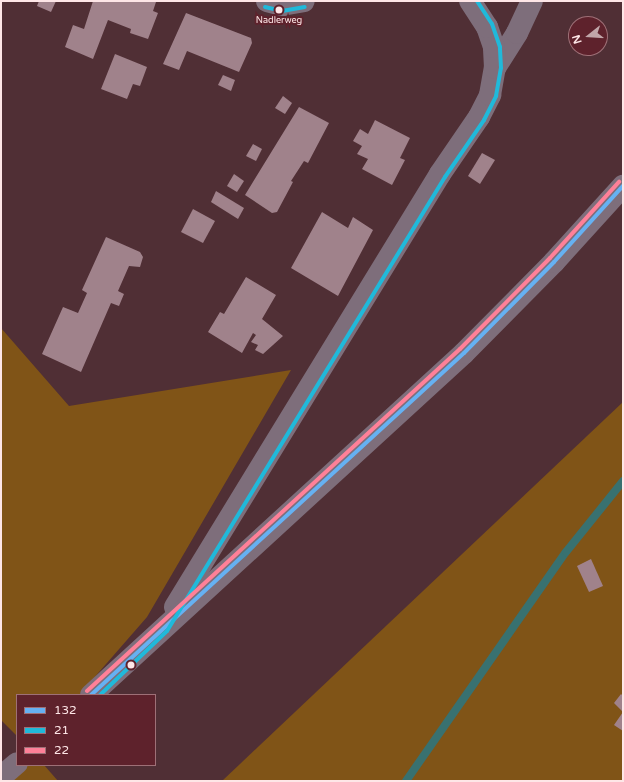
<!DOCTYPE html>
<style>
body{margin:0}
#map{position:relative;width:624px;height:782px;overflow:hidden;background:#502f35;font-family:"Varela Round",sans-serif}
div>[style]{position:absolute}
[style*='--x']{left:calc(var(--x)*1px);top:calc(var(--y)*1px);width:calc(var(--w)*1px);rotate:calc(var(--a)*1deg)}
.forest>*{inset:0;background:#805417}
.stream>*{height:8px;margin:-4px;padding:0 4px;transform-origin:4px;border-radius:4px;background:#387170}
.building>*{inset:0;background:#a0828b}
.minor>*{height:22px;margin:-11px;padding:0 11px;transform-origin:11px;border-radius:11px;background:#7e6e7b}
.bus-1>*{height:4px;margin:-2px;padding:0 2px;transform-origin:2px;border-radius:2px;background:#66b1f2}
.bus-2>*{height:4px;margin:-2px;padding:0 2px;transform-origin:2px;border-radius:2px;background:#20b9da}
.bus-3>*{height:4px;margin:-2px;padding:0 2px;transform-origin:2px;border-radius:2px;background:#ff8098}
.dots>*{width:11px;height:11px;translate:-50% -50%;box-sizing:border-box;border:2px solid #5e222c;border-radius:50%}
span{translate:-50% -50%;white-space:nowrap;text-align:center;line-height:1.15;-webkit-text-stroke:4px #5e222c;paint-order:stroke}
.bus-label{font-size:9px;color:#fee6e7}
.frame{position:absolute;inset:0;border:2px solid #fee6e7;pointer-events:none}
.legend{position:absolute;left:16px;top:694px;width:140px;height:72px;box-sizing:border-box;background:#5e222c;border:1px solid #9e7077;margin:0;padding:5px 7px;list-style:none;font-size:12px;color:#fee6e7}
.legend li{display:flex;align-items:center;gap:8px;height:20px}
.legend b{width:20px;border:1px solid #9e7077}
.north{position:absolute;left:568px;top:16px;width:40px;height:40px;box-sizing:border-box;background:#5e222c;border:1px solid #9e7077;border-radius:50%;rotate:253deg;font-size:11px;font-weight:700;line-height:16px;text-align:center;color:#fee6e7}
.north::after{content:'';display:block;margin:auto;width:14px;height:18px;background:#c1a6a9;clip-path:polygon(50% 0,100% 100%,50% 72%,0 100%)}
</style>
<div id="map">
<div class="forest">
<div style="clip-path:polygon(1px 328px,69px 406px,291px 370px,147px 617px,79px 695px,17px 695px,17px 736px,1px 720px)"></div>
<div style="clip-path:polygon(623px 402px,623px 781px,222px 781px)"></div>
<div style="clip-path:polygon(17px 765px,44px 765px,58px 781px,1px 781px)"></div>
</div>
<div class="stream">
<div style="--x:406;--y:781;--w:279;--a:-55.1"></div>
<div style="--x:566;--y:552;--w:91;--a:-51.2"></div>
</div>
<div class="building">
<div style="clip-path:polygon(39px 1px,56px 1px,51px 12px,37px 6px)"></div>
<div style="clip-path:polygon(93px 1px,156px 2px,153px 11px,158px 13px,148px 39px,130px 33px,131px 29px,108px 20px,93px 59px,65px 47px,73px 25px,84px 29px)"></div>
<div style="clip-path:polygon(186px 13px,251px 38px,252px 43px,239px 72px,187px 51px,179px 70px,163px 64px)"></div>
<div style="clip-path:polygon(115px 54px,147px 67px,140px 86px,133px 84px,127px 99px,101px 89px)"></div>
<div style="clip-path:polygon(223px 75px,235px 80px,231px 91px,218px 85px)"></div>
<div style="clip-path:polygon(283px 96px,292px 103px,285px 114px,275px 108px)"></div>
<div style="clip-path:polygon(299px 107px,329px 123px,308px 163px,304px 161px,291px 181px,293px 182px,277px 212px,272px 213px,245px 195px)"></div>
<div style="clip-path:polygon(375px 120px,410px 138px,400px 158px,405px 160px,392px 185px,362px 169px,368px 159px,357px 154px,362px 146px,353px 141px,360px 129px,368px 134px)"></div>
<div style="clip-path:polygon(253px 144px,262px 149px,256px 161px,246px 156px)"></div>
<div style="clip-path:polygon(482px 153px,495px 160px,480px 184px,468px 176px)"></div>
<div style="clip-path:polygon(234px 174px,244px 181px,237px 192px,227px 186px)"></div>
<div style="clip-path:polygon(216px 191px,244px 208px,238px 219px,211px 202px)"></div>
<div style="clip-path:polygon(193px 209px,215px 221px,203px 243px,181px 232px)"></div>
<div style="clip-path:polygon(322px 212px,348px 228px,353px 217px,373px 230px,338px 296px,291px 268px)"></div>
<div style="clip-path:polygon(106px 237px,140px 252px,143px 257px,140px 267px,129px 266px,118px 291px,124px 294px,119px 306px,111px 303px,81px 372px,42px 354px,63px 307px,78px 313px,87px 293px,82px 290px)"></div>
<div style="clip-path:polygon(246px 277px,276px 295px,262px 319px,283px 336px,263px 354px,255px 350px,258px 345px,251px 342px,256px 335px,253px 333px,242px 353px,208px 332px,220px 312px,224px 314px)"></div>
<div style="clip-path:polygon(591px 559px,603px 586px,589px 592px,577px 566px)"></div>
<div style="clip-path:polygon(621px 694px,623px 696px,623px 731px,614px 725px,623px 712px,614px 703px)"></div>
</div>
<div class="minor">
<div style="--x:267;--y:1;--w:16;--a:15"></div>
<div style="--x:282;--y:5;--w:22;--a:-10"></div>
<div style="--x:495;--y:68;--w:41;--a:-57.8"></div>
<div style="--x:517;--y:33;--w:35;--a:-65"></div>
<div style="--x:175;--y:607;--w:508;--a:-58.53"></div>
<div style="--x:440;--y:174;--w:69;--a:-55.6"></div>
<div style="--x:479;--y:117;--w:25;--a:-63"></div>
<div style="--x:490;--y:95;--w:27;--a:-80"></div>
<div style="--x:495;--y:68;--w:21;--a:-93"></div>
<div style="--x:494;--y:47;--w:21;--a:-109"></div>
<div style="--x:487;--y:27;--w:31;--a:-123"></div>
<div style="--x:91;--y:695;--w:506;--a:-42.52"></div>
<div style="--x:464;--y:353;--w:128;--a:-45.3"></div>
<div style="--x:554;--y:262;--w:103;--a:-47.8"></div>
<div style="--x:1;--y:777;--w:21;--a:-41"></div>
</div>
<div class="bus-1">
<div style="--x:91;--y:695;--w:506;--a:-42.52"></div>
<div style="--x:464;--y:353;--w:128;--a:-45.3"></div>
<div style="--x:554;--y:262;--w:103;--a:-47.8"></div>
</div>
<div class="bus-2">
<div style="--x:265;--y:7;--w:17;--a:13"></div>
<div style="--x:282;--y:11;--w:23;--a:-10"></div>
<div style="--x:100;--y:695;--w:93;--a:-43.7"></div>
<div style="--x:167;--y:631;--w:532;--a:-58.52"></div>
<div style="--x:445;--y:177;--w:69;--a:-55.6"></div>
<div style="--x:484;--y:120;--w:27;--a:-63"></div>
<div style="--x:496;--y:96;--w:28;--a:-80"></div>
<div style="--x:501;--y:68;--w:21;--a:-93"></div>
<div style="--x:500;--y:47;--w:24;--a:-109"></div>
<div style="--x:492;--y:24;--w:27;--a:-123"></div>
</div>
<div class="bus-3">
<div style="--x:87;--y:691;--w:506;--a:-42.52"></div>
<div style="--x:460;--y:349;--w:128;--a:-45.3"></div>
<div style="--x:550;--y:258;--w:103;--a:-47.8"></div>
</div>
<div class="dots">
<div style="left:279px;top:10px;background:#fee6e7"></div>
<div style="left:131px;top:665px;background:#fee6e7"></div>
</div>
<div class="bus-label">
<span style="left:279px;top:21px">Nadlerweg</span>
</div>
<div class="frame"></div>
<ul class="legend">
<li><b style="height:5px;background:#66b1f2"></b>132</li>
<li><b style="height:5px;background:#20b9da"></b>21</li>
<li><b style="height:5px;background:#ff8098"></b>22</li>
</ul>
<div class="north">N</div>
</div>
